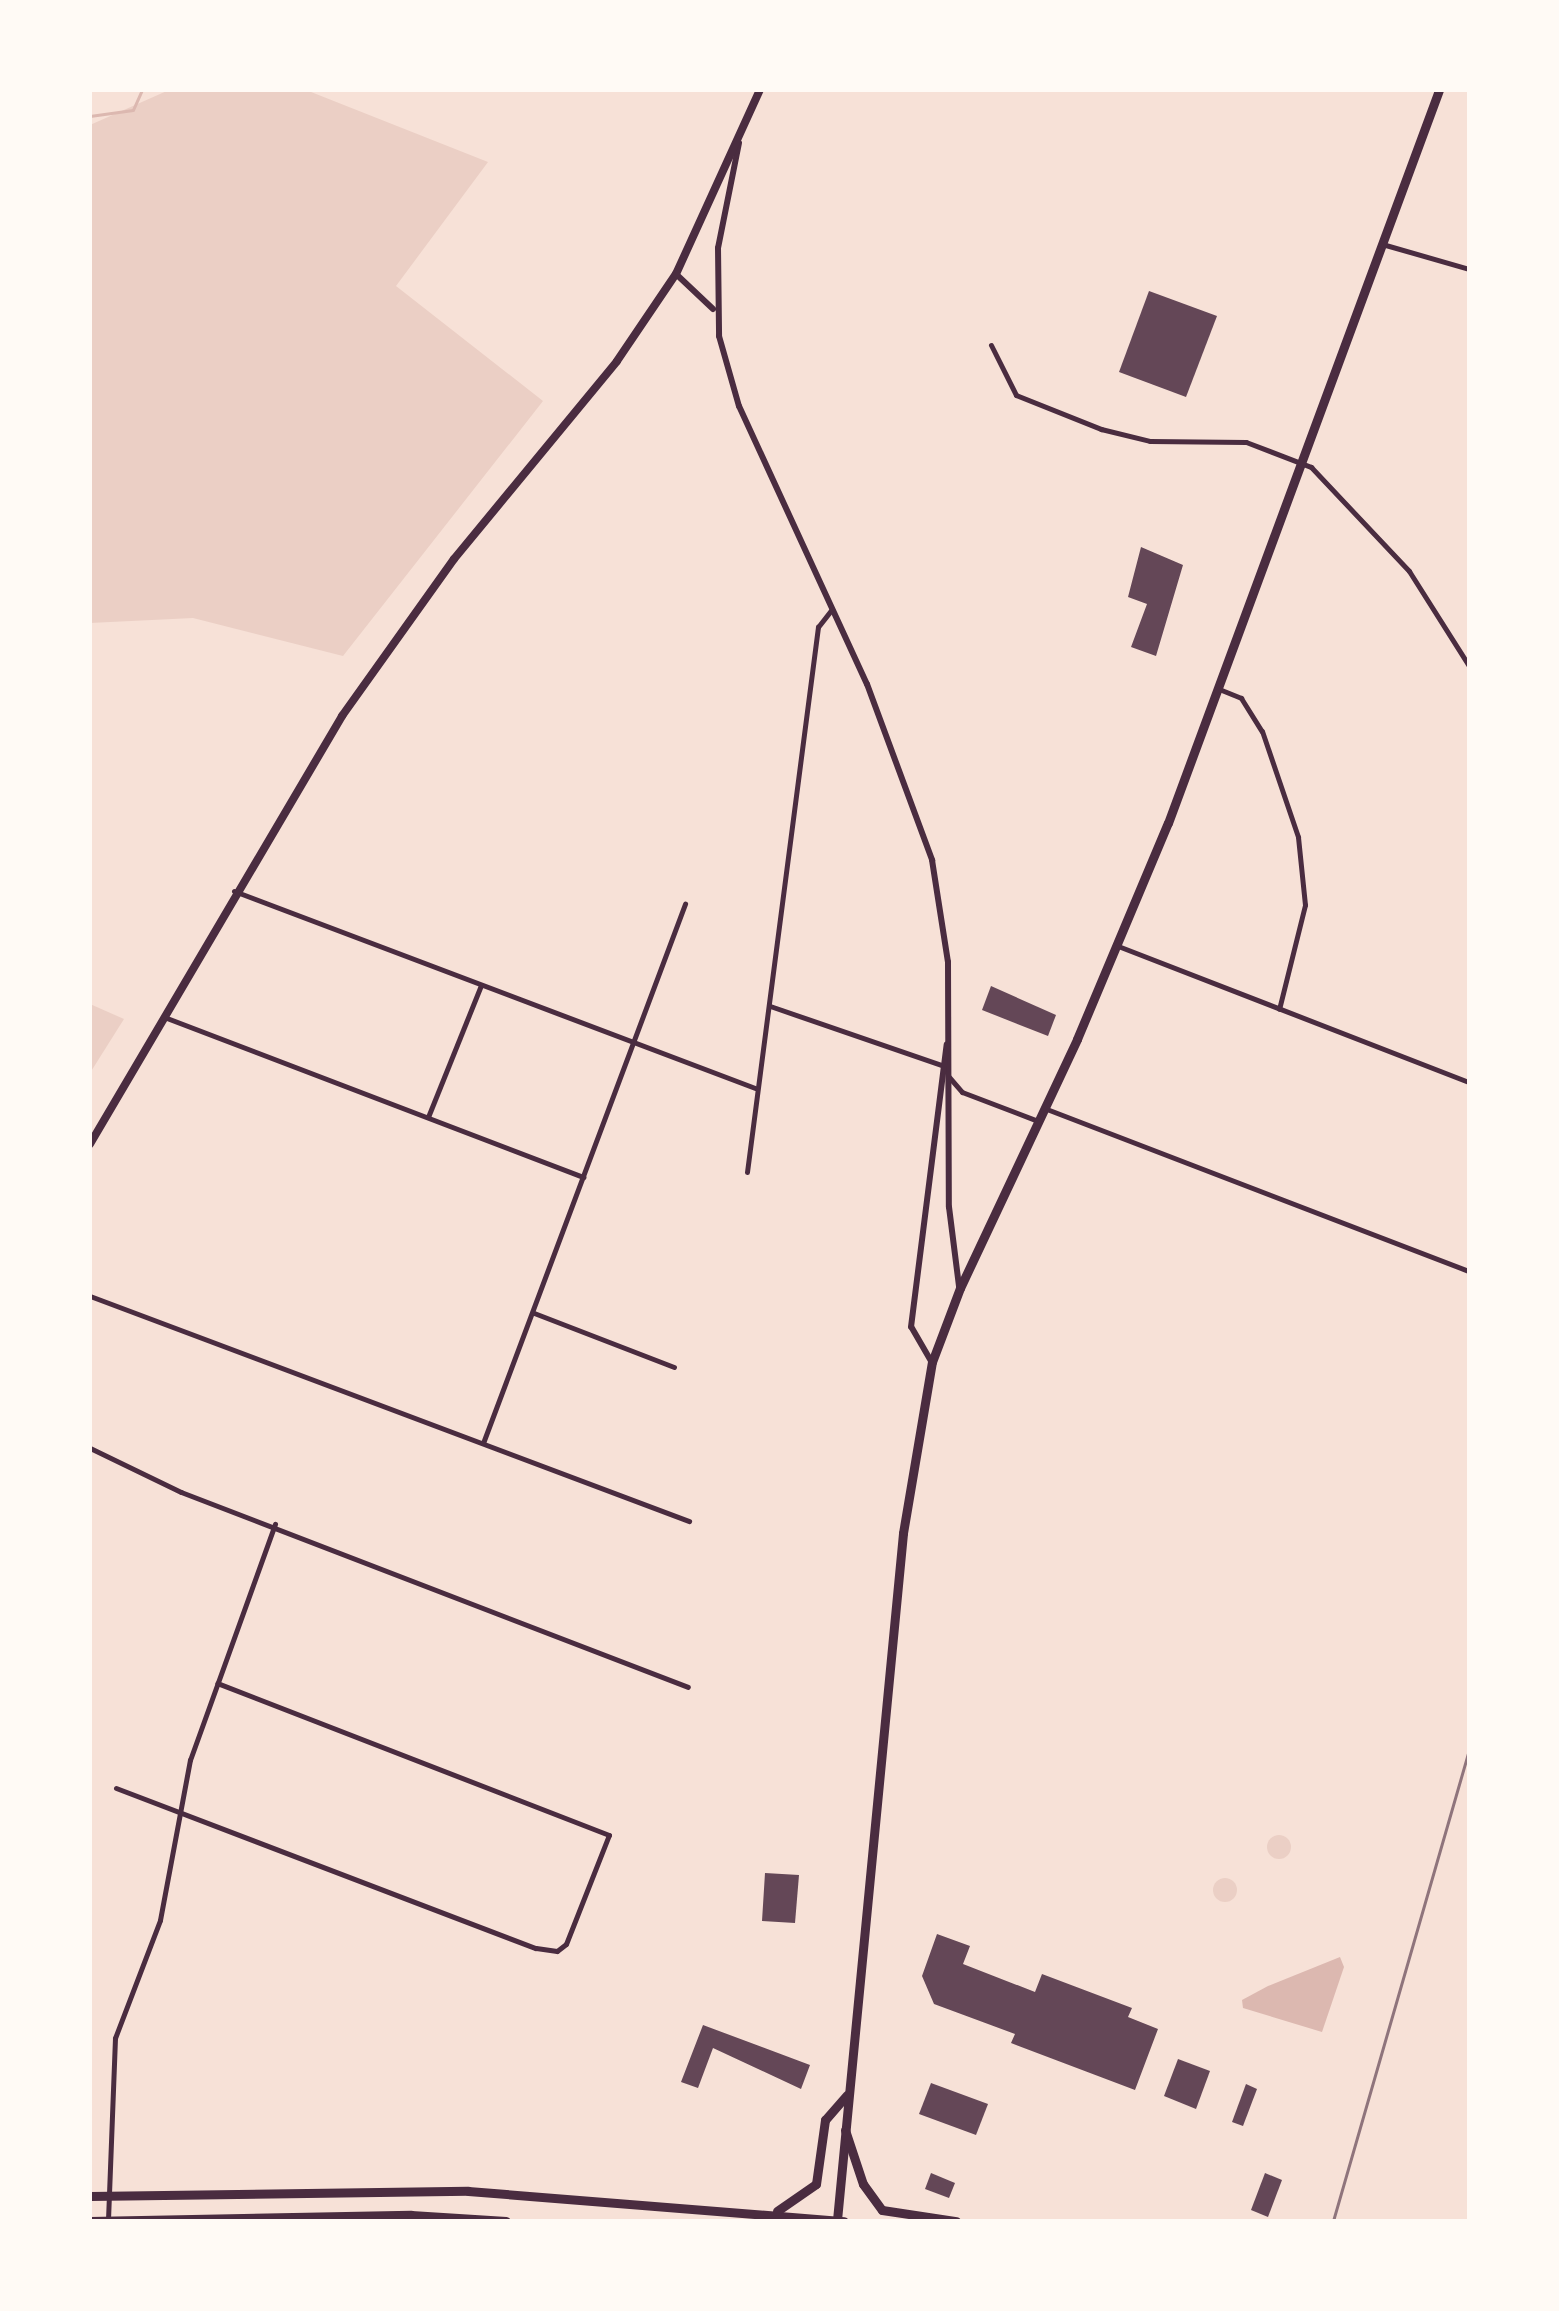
<!DOCTYPE html>
<style>
body{margin:0}
#map{position:relative;width:1559px;height:2311px;overflow:hidden;background:#f7e1d7;font-family:Montserrat,sans-serif}
div>[style]{position:absolute}
[style*='--x']{left:calc(var(--x)*1px);top:calc(var(--y)*1px);width:calc(var(--w)*1px);rotate:calc(var(--a)*1deg)}
.green>*{inset:0;background:#ebcfc5}
.round{border-radius:50%}
.water>*{inset:0;background:#dcb8b0}
.stream>*{height:2.5px;margin:-1.25px;padding:0 1.25px;transform-origin:1.25px;border-radius:1.25px;background:#dcb8b0}
.building>*{inset:0;background:#644757}
.minor>*{height:5px;margin:-2.5px;padding:0 2.5px;transform-origin:2.5px;border-radius:2.5px;background:#4a2c40}
.tertiary>*{height:6px;margin:-3px;padding:0 3px;transform-origin:3px;border-radius:3px;background:#4a2c40}
.secondary>*{height:8px;margin:-4px;padding:0 4px;transform-origin:4px;border-radius:4px;background:#4a2c40}
.primary>*{height:9px;margin:-4.5px;padding:0 4.5px;transform-origin:4.5px;border-radius:4.5px;background:#4a2c40}
.trunk>*{height:9px;margin:-4.5px;padding:0 4.5px;transform-origin:4.5px;border-radius:4.5px;background:#4a2c40}
.rail>*{height:2.5px;margin:-1.25px;padding:0 1.25px;transform-origin:1.25px;border-radius:1.25px;background:#8f747c}
span{translate:-50% -50%;white-space:nowrap;text-align:center;line-height:1.15;-webkit-text-stroke:8px #fffaf5;paint-order:stroke}
.frame{position:absolute;inset:0;border:92px solid #fffaf5;pointer-events:none}
</style>
<div id="map">
<div class="green">
<div style="clip-path:polygon(169px 90px,306px 90px,488px 162px,396px 286px,543px 401px,343px 656px,193px 618px,90px 623px,90px 125px)"></div>
<div style="clip-path:polygon(90px 1004px,124px 1019px,90px 1073px)"></div>
<div class="round" style="left:1267px;top:1835px;width:24px;height:24px"></div>
<div class="round" style="left:1213px;top:1878px;width:24px;height:24px"></div>
</div>
<div class="water">
<div style="clip-path:polygon(1340px 1957px,1344px 1967px,1322px 2032px,1243px 2008px,1242px 2000px,1268px 1986px)"></div>
</div>
<div class="stream">
<div style="--x:90;--y:116;--w:43;--a:-7.9"></div>
<div style="--x:133;--y:110;--w:22;--a:-66"></div>
</div>
<div class="building">
<div style="clip-path:polygon(1149px 291px,1217px 316px,1186px 397px,1119px 372px)"></div>
<div style="clip-path:polygon(1141px 547px,1183px 565px,1156px 656px,1131px 647px,1147px 604px,1128px 597px)"></div>
<div style="clip-path:polygon(991px 986px,1056px 1015px,1048px 1036px,982px 1010px)"></div>
<div style="clip-path:polygon(765px 1873px,799px 1875px,795px 1923px,762px 1921px)"></div>
<div style="clip-path:polygon(937px 1934px,970px 1946px,963px 1964px,1035px 1992px,1042px 1974px,1132px 2008px,1128px 2017px,1158px 2029px,1135px 2090px,1011px 2043px,1015px 2034px,934px 2004px,922px 1976px)"></div>
<div style="clip-path:polygon(703px 2025px,810px 2065px,801px 2089px,713px 2048px,698px 2088px,681px 2082px)"></div>
<div style="clip-path:polygon(1178px 2059px,1210px 2071px,1196px 2109px,1164px 2096px)"></div>
<div style="clip-path:polygon(931px 2083px,988px 2104px,976px 2135px,919px 2114px)"></div>
<div style="clip-path:polygon(1246px 2084px,1257px 2089px,1243px 2126px,1232px 2122px)"></div>
<div style="clip-path:polygon(931px 2173px,955px 2183px,949px 2198px,925px 2189px)"></div>
<div style="clip-path:polygon(1265px 2173px,1282px 2180px,1268px 2217px,1251px 2210px)"></div>
</div>
<div class="minor">
<div style="--x:1382;--y:244;--w:91;--a:16"></div>
<div style="--x:991;--y:345;--w:56;--a:63.4"></div>
<div style="--x:1016;--y:395;--w:92;--a:21.8"></div>
<div style="--x:1101;--y:429;--w:50;--a:13.8"></div>
<div style="--x:1150;--y:441;--w:96;--a:0.6"></div>
<div style="--x:1246;--y:442;--w:70;--a:21"></div>
<div style="--x:1311;--y:467;--w:143;--a:46.7"></div>
<div style="--x:1409;--y:571;--w:112;--a:57.7"></div>
<div style="--x:1219;--y:689;--w:24;--a:22"></div>
<div style="--x:1241;--y:698;--w:39;--a:58"></div>
<div style="--x:1262;--y:731;--w:112;--a:71.2"></div>
<div style="--x:1298;--y:837;--w:68;--a:84.1"></div>
<div style="--x:1305;--y:905;--w:107;--a:104"></div>
<div style="--x:234;--y:891;--w:557;--a:20.71"></div>
<div style="--x:1118;--y:946;--w:376;--a:21.2"></div>
<div style="--x:770;--y:1006;--w:187;--a:19"></div>
<div style="--x:164;--y:1017;--w:449;--a:20.9"></div>
<div style="--x:949;--y:1077;--w:20;--a:49"></div>
<div style="--x:962;--y:1092;--w:81;--a:20.9"></div>
<div style="--x:1044;--y:1108;--w:455;--a:21"></div>
<div style="--x:428;--y:1117;--w:142;--a:-68.1"></div>
<div style="--x:747;--y:1172;--w:550;--a:-82.58"></div>
<div style="--x:818;--y:627;--w:23;--a:-52"></div>
<div style="--x:90;--y:1296;--w:640;--a:20.59"></div>
<div style="--x:534;--y:1313;--w:150;--a:21.1"></div>
<div style="--x:483;--y:1443;--w:576;--a:-69.46"></div>
<div style="--x:90;--y:1448;--w:101;--a:25.8"></div>
<div style="--x:181;--y:1492;--w:543;--a:21.04"></div>
<div style="--x:116;--y:1788;--w:449;--a:20.9"></div>
<div style="--x:536;--y:1948;--w:21;--a:8"></div>
<div style="--x:557;--y:1951;--w:11;--a:-38"></div>
<div style="--x:566;--y:1944;--w:117;--a:-68.5"></div>
<div style="--x:609;--y:1835;--w:420;--a:-158.8"></div>
<div style="--x:108;--y:2220;--w:182;--a:-87.8"></div>
<div style="--x:115;--y:2038;--w:126;--a:-69.1"></div>
<div style="--x:160;--y:1920;--w:163;--a:-79.4"></div>
<div style="--x:190;--y:1760;--w:251;--a:-70.2"></div>
</div>
<div class="tertiary">
<div style="--x:739;--y:143;--w:107;--a:101.3"></div>
<div style="--x:718;--y:248;--w:88;--a:89.3"></div>
<div style="--x:719;--y:336;--w:73;--a:74.1"></div>
<div style="--x:739;--y:406;--w:306;--a:65.3"></div>
<div style="--x:867;--y:684;--w:188;--a:69.7"></div>
<div style="--x:932;--y:860;--w:103;--a:81.1"></div>
<div style="--x:948;--y:962;--w:245;--a:89.8"></div>
<div style="--x:949;--y:1207;--w:80;--a:82.8"></div>
<div style="--x:676;--y:274;--w:51;--a:43.4"></div>
<div style="--x:931;--y:1361;--w:39;--a:-120"></div>
<div style="--x:911;--y:1327;--w:285;--a:-82.8"></div>
</div>
<div class="secondary">
<div style="--x:90;--y:1144;--w:497;--a:-59.5"></div>
<div style="--x:342;--y:716;--w:193;--a:-54.5"></div>
<div style="--x:454;--y:559;--w:256;--a:-50.5"></div>
<div style="--x:617;--y:361;--w:105;--a:-55.9"></div>
<div style="--x:676;--y:274;--w:202;--a:-65.5"></div>
</div>
<div class="primary">
<div style="--x:837;--y:2220;--w:690;--a:-84.51"></div>
<div style="--x:903;--y:1533;--w:173;--a:-80.4"></div>
<div style="--x:932;--y:1362;--w:79;--a:-69.3"></div>
<div style="--x:960;--y:1288;--w:275;--a:-64.8"></div>
<div style="--x:1077;--y:1039;--w:234;--a:-67.2"></div>
<div style="--x:1168;--y:823;--w:781;--a:-69.71"></div>
</div>
<div class="trunk">
<div style="--x:845;--y:2130;--w:57;--a:71.6"></div>
<div style="--x:863;--y:2184;--w:32;--a:54"></div>
<div style="--x:882;--y:2210;--w:75;--a:8.5"></div>
<div style="--x:90;--y:2196;--w:378;--a:-0.8"></div>
<div style="--x:468;--y:2191;--w:377;--a:4.6"></div>
<div style="--x:777;--y:2211;--w:47;--a:-34.7"></div>
<div style="--x:816;--y:2184;--w:65;--a:-82"></div>
<div style="--x:825;--y:2120;--w:33;--a:-49"></div>
<div style="--x:90;--y:2221;--w:321;--a:-1.1"></div>
<div style="--x:411;--y:2215;--w:95;--a:3.6"></div>
</div>
<div class="rail">
<div style="--x:1333;--y:2221;--w:491;--a:-73.9"></div>
</div>
<div class="frame"></div>
</div>
